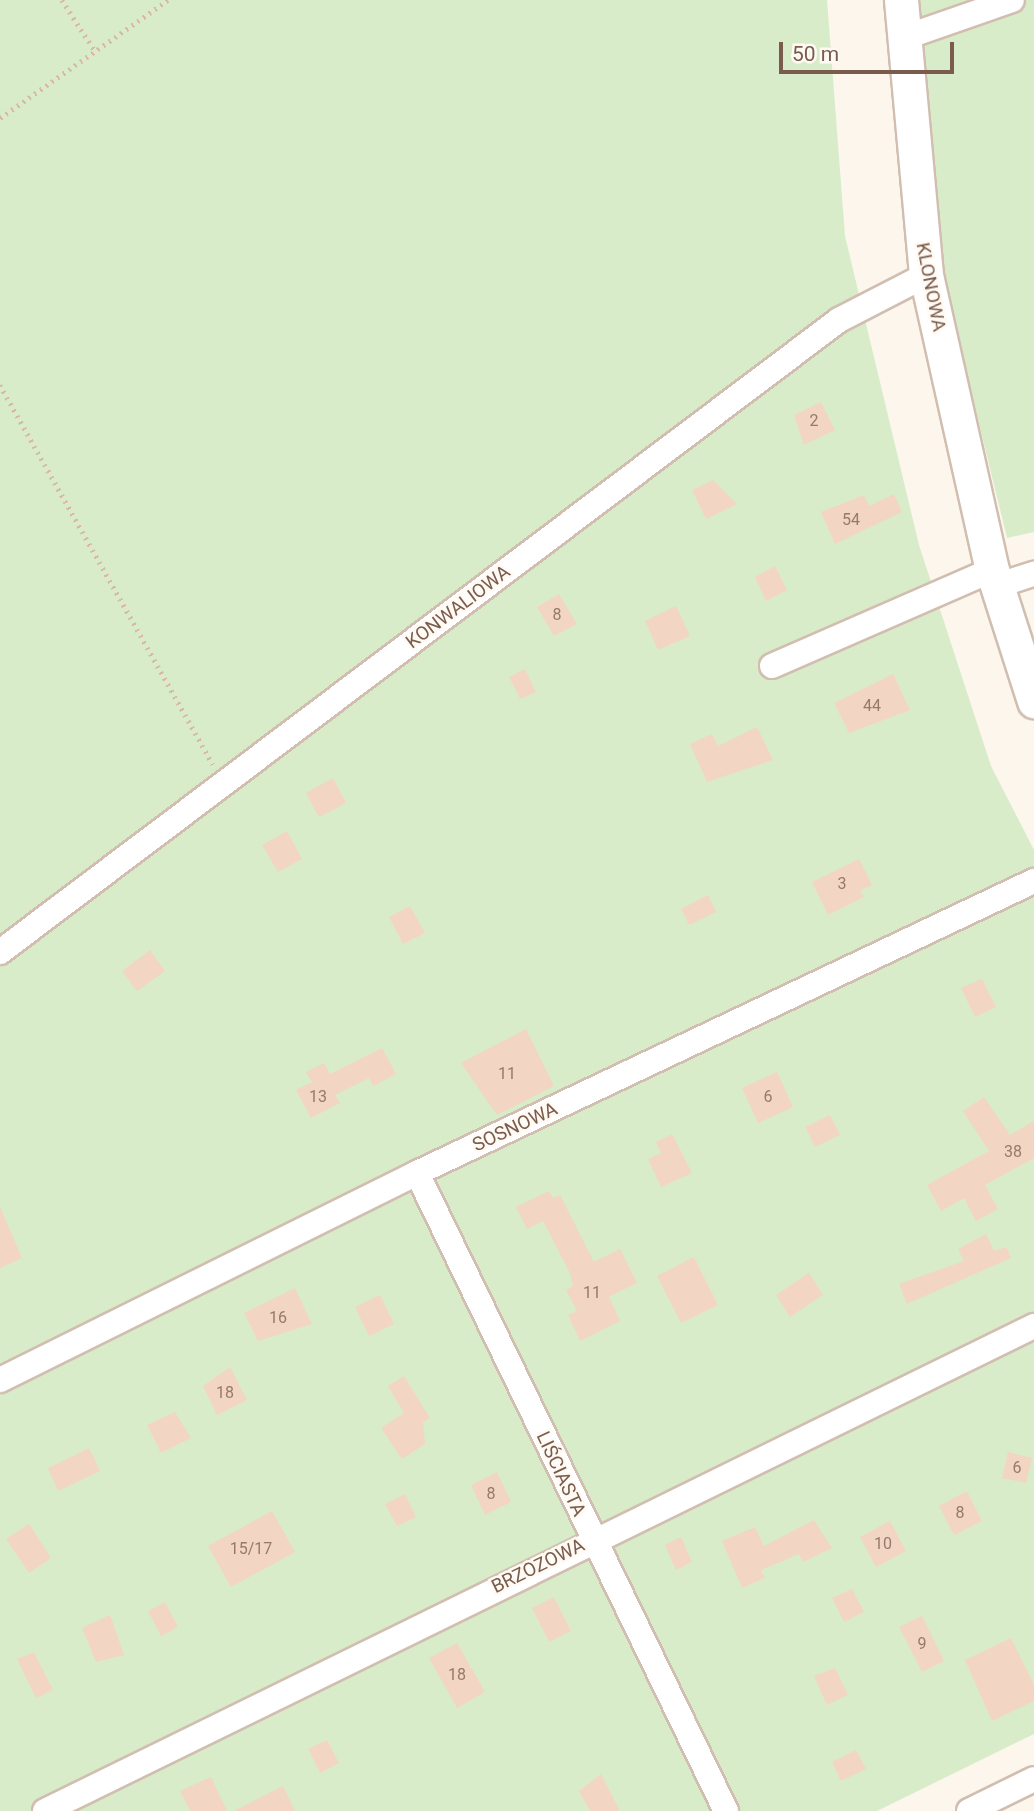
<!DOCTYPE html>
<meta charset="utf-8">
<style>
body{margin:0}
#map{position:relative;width:1034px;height:1811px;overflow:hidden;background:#fdf6ec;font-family:Roboto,sans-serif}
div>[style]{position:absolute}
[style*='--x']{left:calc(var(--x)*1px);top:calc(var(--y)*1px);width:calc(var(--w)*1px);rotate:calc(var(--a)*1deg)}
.green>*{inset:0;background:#d8ecc9}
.building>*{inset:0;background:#f3d5c3}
.path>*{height:4.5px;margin-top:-2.25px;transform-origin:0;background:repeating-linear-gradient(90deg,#d9b8a5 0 2px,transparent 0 7px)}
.roads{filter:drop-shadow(2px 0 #d1beb0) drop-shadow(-2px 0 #d1beb0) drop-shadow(0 2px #d1beb0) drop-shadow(0 -2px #d1beb0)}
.street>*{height:24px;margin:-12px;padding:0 12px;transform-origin:12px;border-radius:12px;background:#fff}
.secondary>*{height:33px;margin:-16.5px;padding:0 16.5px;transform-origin:16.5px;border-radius:16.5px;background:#fff}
span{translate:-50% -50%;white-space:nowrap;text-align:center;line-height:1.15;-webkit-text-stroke:5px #fffaf3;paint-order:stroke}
.number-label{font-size:16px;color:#987a6a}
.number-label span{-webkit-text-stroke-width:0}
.street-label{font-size:19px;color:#7a5c4d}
.scale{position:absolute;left:779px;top:42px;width:175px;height:32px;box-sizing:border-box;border:4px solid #7a5c4d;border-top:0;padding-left:9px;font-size:21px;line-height:24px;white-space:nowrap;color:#7a5c4d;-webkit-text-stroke:5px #fffaf3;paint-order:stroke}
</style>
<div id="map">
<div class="green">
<div style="clip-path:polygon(0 0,827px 0,845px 236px,919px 545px,991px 766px,1034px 850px,1034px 1734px,877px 1811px,0 1811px)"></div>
<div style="clip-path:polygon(917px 0,1034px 0,1034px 532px,1007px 538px,933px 235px)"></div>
</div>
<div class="building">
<div style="clip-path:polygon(821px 402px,835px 430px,804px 445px,794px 415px)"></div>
<div style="clip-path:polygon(713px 480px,737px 504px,706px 519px,692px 490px)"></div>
<div style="clip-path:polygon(894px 494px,902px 512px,835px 544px,821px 512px,864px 495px,869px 506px)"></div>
<div style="clip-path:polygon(775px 566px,787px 590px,766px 601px,755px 577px)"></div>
<div style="clip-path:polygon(559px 594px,577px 624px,554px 636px,537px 607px)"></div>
<div style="clip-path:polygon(676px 606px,690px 636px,658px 650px,645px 621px)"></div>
<div style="clip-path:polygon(525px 669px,536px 692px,520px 699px,509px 677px)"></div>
<div style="clip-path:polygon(893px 674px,910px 710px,849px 733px,834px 703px)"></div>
<div style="clip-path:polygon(757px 727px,773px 760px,707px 782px,690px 744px,712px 734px,718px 746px)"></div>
<div style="clip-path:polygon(333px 778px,346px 803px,319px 817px,306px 793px)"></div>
<div style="clip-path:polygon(287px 831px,302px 859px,278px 872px,262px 845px)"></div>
<div style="clip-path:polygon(859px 859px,872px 885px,860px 891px,864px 897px,828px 915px,812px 882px)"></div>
<div style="clip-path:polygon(708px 895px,716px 912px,689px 925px,681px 909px)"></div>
<div style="clip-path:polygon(410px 906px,425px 933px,403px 944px,389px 917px)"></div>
<div style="clip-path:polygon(150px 950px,165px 971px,137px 991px,122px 971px)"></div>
<div style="clip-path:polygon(982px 979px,996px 1007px,975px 1017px,961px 988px)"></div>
<div style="clip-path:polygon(526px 1029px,554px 1086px,497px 1115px,461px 1063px)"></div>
<div style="clip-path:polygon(382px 1048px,396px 1074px,373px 1086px,369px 1078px,335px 1095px,340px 1103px,311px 1118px,296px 1090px,312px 1082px,306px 1072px,324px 1063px,330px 1074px)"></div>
<div style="clip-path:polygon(777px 1072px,793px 1107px,758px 1123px,742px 1088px)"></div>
<div style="clip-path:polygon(984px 1097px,1010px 1135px,1034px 1121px,1034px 1158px,985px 1185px,998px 1209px,976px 1221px,964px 1198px,941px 1211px,927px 1185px,989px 1151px,963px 1111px)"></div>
<div style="clip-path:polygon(830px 1115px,840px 1135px,815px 1147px,805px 1127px)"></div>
<div style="clip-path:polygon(672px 1134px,692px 1173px,661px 1187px,648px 1159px,661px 1153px,656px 1142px)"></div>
<div style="clip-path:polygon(549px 1191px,553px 1198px,560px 1195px,594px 1262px,620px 1249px,637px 1283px,609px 1297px,620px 1321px,580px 1341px,568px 1315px,577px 1311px,566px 1290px,573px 1286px,570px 1273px,543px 1221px,527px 1229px,516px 1207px)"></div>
<div style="clip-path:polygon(0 1207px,22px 1258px,0 1268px)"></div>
<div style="clip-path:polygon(986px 1234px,994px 1251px,1006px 1247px,1011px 1258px,907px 1304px,899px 1284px,964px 1261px,958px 1249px)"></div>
<div style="clip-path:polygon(694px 1257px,718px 1305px,681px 1323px,657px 1276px)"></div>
<div style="clip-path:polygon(809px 1273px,823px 1295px,790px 1317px,776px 1295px)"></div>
<div style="clip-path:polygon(295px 1288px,312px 1324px,258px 1341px,244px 1313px)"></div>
<div style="clip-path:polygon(380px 1295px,394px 1324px,369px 1336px,355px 1307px)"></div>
<div style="clip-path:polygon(230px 1367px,247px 1400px,217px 1415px,203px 1386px)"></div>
<div style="clip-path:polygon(404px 1376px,430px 1418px,423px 1422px,425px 1444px,402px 1459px,381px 1428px,404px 1413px,388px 1386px)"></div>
<div style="clip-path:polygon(175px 1412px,191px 1438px,161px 1453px,147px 1425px)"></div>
<div style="clip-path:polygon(89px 1448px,100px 1471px,58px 1491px,48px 1468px)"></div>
<div style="clip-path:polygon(1008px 1452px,1032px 1458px,1026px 1483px,1002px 1478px)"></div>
<div style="clip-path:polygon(497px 1472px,511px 1502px,485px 1515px,471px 1485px)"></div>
<div style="clip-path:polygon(967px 1491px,982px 1521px,954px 1535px,939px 1506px)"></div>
<div style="clip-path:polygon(405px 1494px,416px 1517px,397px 1526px,385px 1504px)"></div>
<div style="clip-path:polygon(272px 1511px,295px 1552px,231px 1587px,208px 1546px)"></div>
<div style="clip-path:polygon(814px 1520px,832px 1548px,803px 1562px,799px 1554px,761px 1570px,765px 1578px,742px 1588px,722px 1541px,755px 1527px,764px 1546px)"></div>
<div style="clip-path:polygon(890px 1521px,906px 1551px,876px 1567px,860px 1537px)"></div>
<div style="clip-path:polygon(29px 1524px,51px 1558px,29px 1573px,6px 1539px)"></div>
<div style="clip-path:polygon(681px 1537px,692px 1562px,676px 1570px,665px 1545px)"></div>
<div style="clip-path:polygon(852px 1589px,864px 1612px,844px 1622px,832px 1598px)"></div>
<div style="clip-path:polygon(554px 1597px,571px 1631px,549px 1642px,532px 1608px)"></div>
<div style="clip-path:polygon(165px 1602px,178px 1627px,161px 1636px,148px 1611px)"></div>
<div style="clip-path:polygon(110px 1615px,124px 1655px,96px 1662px,82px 1628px)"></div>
<div style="clip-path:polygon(922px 1616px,944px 1661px,922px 1672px,899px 1627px)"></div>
<div style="clip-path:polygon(1011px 1638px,1034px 1685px,1034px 1701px,992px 1721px,965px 1660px)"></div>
<div style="clip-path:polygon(457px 1643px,485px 1692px,457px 1708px,429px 1658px)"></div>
<div style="clip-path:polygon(34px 1652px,53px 1690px,36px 1698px,17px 1659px)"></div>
<div style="clip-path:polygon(835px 1668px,848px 1695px,827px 1705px,814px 1676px)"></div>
<div style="clip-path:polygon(327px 1740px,339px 1763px,320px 1773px,308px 1749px)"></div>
<div style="clip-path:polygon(856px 1750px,866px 1769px,841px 1781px,832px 1762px)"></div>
<div style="clip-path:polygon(601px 1774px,620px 1811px,590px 1811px,579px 1791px)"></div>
<div style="clip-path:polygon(211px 1777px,227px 1811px,190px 1811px,180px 1791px)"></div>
<div style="clip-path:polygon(283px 1786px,295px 1811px,234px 1811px)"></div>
</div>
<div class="path">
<div style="--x:62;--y:0;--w:61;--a:57.1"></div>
<div style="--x:0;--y:118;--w:205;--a:-35.1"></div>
<div style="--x:0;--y:385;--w:435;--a:60.7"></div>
</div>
<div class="roads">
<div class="street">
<div style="--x:906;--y:37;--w:112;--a:-19.2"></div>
<div style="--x:996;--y:586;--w:40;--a:-18"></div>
<div style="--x:772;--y:666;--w:240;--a:-23.6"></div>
<div style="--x:0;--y:952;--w:1050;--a:-36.99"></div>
<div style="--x:839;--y:320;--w:98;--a:-27.3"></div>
<div style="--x:417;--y:1173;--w:709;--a:64.16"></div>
<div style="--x:0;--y:1380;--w:466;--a:-26.4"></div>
<div style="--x:417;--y:1173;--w:683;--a:-25.33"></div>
<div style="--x:45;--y:1811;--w:1102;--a:-26.12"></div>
<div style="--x:969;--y:1811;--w:72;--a:-26.2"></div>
</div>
<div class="secondary">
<div style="--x:901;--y:0;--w:276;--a:84.8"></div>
<div style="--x:926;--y:275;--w:302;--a:77.4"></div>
<div style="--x:992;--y:570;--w:138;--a:72.2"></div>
</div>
</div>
<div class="number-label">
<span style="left:814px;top:421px">2</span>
<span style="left:851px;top:520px">54</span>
<span style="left:557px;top:615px">8</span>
<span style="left:872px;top:706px">44</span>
<span style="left:842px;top:884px">3</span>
<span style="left:507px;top:1074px">11</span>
<span style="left:318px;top:1097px">13</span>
<span style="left:768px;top:1097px">6</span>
<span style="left:1013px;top:1152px">38</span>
<span style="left:592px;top:1293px">11</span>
<span style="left:278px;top:1318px">16</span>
<span style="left:225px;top:1393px">18</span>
<span style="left:1017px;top:1468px">6</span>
<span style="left:491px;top:1494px">8</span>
<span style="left:960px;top:1513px">8</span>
<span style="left:883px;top:1544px">10</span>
<span style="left:251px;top:1549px">15/17</span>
<span style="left:922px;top:1644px">9</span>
<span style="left:457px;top:1675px">18</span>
</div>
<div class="street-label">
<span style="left:931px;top:287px;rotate:79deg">KLONOWA</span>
<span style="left:458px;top:607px;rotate:-37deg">KONWALIOWA</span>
<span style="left:515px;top:1127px;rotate:-25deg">SOSNOWA</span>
<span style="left:561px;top:1474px;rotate:65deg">LIŚCIASTA</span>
<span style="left:538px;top:1566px;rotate:-26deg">BRZOZOWA</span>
</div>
<div class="scale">50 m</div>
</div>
